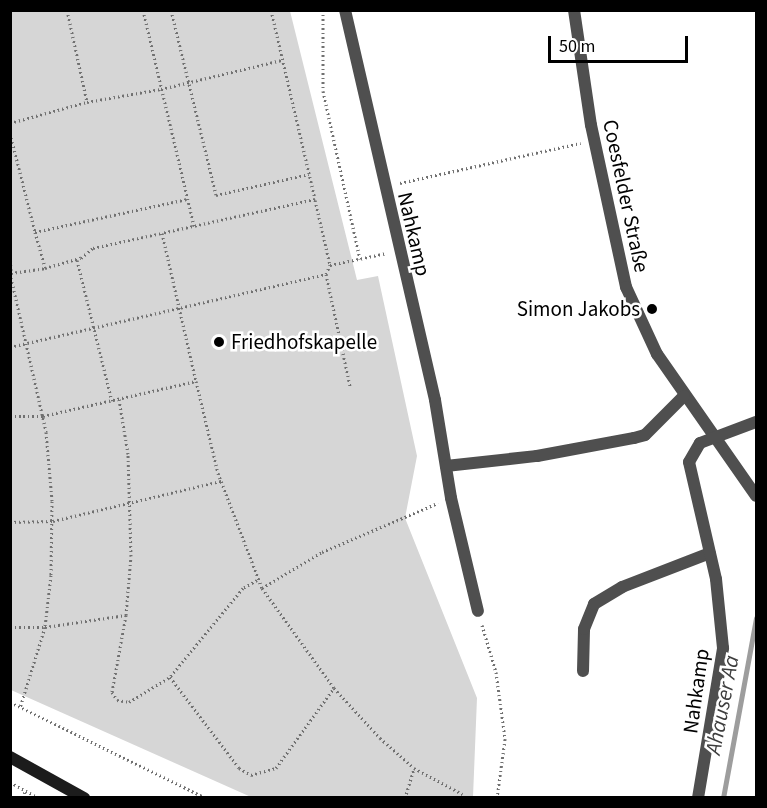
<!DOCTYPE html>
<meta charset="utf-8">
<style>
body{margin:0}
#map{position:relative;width:767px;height:808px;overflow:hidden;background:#fff;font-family:"Source Sans 3",sans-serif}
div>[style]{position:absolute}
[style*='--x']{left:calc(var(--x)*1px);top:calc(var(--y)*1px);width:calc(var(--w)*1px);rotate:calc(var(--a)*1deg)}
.green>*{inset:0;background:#d6d6d6}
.stream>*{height:5px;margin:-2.5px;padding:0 2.5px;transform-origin:2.5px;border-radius:2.5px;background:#9d9d9d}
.path>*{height:3px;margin-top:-1.5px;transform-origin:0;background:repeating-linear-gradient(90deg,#717171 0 1.5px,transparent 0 4.5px)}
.street>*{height:12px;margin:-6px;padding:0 6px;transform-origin:6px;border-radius:6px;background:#4f4f4f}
.secondary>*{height:12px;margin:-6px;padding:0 6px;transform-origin:6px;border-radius:6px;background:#1c1c1c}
.dots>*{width:16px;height:16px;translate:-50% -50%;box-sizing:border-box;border:3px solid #fff;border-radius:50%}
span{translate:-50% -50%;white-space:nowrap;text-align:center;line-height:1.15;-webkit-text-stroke:5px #fff;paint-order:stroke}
.street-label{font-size:21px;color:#000}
.poi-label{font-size:21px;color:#000}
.right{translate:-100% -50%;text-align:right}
.left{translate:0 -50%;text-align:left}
.water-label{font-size:22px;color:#3e3e3e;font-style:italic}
.frame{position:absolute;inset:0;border:12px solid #000;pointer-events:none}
.scale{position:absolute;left:548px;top:36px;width:140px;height:27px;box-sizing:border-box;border:3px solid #000;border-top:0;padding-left:8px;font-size:18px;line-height:21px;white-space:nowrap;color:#000;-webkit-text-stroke:4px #fff;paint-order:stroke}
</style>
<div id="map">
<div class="green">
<div style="clip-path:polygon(11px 10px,290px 11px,357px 280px,378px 276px,417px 456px,405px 518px,477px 698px,473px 797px,251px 797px,11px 690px)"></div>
</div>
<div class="stream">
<div style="--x:723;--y:798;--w:183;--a:-79.6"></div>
</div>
<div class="path">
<div style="--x:67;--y:10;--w:94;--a:77.7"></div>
<div style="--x:87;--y:102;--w:75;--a:-10"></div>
<div style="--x:161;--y:89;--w:124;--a:-13.5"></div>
<div style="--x:143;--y:10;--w:222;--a:76.7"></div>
<div style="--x:171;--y:10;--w:190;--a:76.3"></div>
<div style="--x:216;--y:195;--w:95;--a:-12.7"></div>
<div style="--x:271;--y:10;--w:194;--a:76.9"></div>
<div style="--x:315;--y:199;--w:157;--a:167.5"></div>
<div style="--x:162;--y:233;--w:152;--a:77.1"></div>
<div style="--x:196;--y:381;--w:95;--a:76.6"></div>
<div style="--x:218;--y:473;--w:123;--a:69.1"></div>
<div style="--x:262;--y:588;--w:123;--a:54.2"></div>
<div style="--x:334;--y:688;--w:68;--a:47.4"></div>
<div style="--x:380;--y:738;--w:45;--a:41.4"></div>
<div style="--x:414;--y:768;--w:55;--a:28.4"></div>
<div style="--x:323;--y:10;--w:81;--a:90"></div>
<div style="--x:323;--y:91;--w:172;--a:77.6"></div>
<div style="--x:10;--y:123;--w:80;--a:-15.3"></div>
<div style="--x:10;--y:133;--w:102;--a:75.8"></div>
<div style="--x:35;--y:232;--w:157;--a:-12.2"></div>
<div style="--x:400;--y:183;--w:185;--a:-12.5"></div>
<div style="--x:315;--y:200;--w:67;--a:77"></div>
<div style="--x:35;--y:232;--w:37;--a:74"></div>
<div style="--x:45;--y:268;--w:37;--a:-16"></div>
<div style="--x:81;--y:258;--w:16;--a:-40"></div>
<div style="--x:93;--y:248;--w:71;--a:-12.3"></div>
<div style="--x:10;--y:251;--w:22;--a:87"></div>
<div style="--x:77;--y:260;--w:145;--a:76.1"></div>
<div style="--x:10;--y:273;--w:163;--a:77.2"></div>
<div style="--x:46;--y:432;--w:69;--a:85"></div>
<div style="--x:52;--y:501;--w:74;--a:90.8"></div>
<div style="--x:51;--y:575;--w:52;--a:96.6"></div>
<div style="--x:45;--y:627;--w:85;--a:107.2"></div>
<div style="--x:11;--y:273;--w:34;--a:-8"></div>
<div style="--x:326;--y:274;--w:115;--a:77.9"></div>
<div style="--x:10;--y:347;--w:324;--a:-13"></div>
<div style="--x:326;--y:274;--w:10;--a:-66"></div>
<div style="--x:330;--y:265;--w:58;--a:-11.9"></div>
<div style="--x:10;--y:416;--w:33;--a:0"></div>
<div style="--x:43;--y:416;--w:157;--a:-12.9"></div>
<div style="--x:10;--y:522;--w:43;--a:-1.3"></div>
<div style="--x:53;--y:521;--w:173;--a:-13.4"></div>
<div style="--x:257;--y:580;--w:16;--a:150"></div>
<div style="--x:243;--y:588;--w:115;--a:129.4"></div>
<div style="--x:170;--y:677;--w:114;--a:52.8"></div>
<div style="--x:239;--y:768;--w:14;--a:30"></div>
<div style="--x:251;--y:775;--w:26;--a:-16"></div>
<div style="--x:276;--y:768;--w:99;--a:-54.1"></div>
<div style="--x:262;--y:588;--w:70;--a:-31"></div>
<div style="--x:322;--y:552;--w:126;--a:-22.9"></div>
<div style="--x:126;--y:615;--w:78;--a:100.3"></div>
<div style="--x:112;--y:692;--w:9;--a:58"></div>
<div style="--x:117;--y:700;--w:12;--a:9"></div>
<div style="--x:129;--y:702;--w:48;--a:-31.4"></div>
<div style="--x:482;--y:625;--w:49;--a:73.4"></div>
<div style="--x:496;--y:672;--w:68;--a:82.3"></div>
<div style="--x:505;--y:739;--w:60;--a:97.7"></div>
<div style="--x:10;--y:627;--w:35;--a:0"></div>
<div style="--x:45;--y:627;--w:82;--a:-8.4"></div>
<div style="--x:126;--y:615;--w:59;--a:-85.2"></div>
<div style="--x:131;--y:556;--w:102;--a:-91.7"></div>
<div style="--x:128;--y:454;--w:56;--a:-99.3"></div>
<div style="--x:10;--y:702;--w:218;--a:26.1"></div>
<div style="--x:10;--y:782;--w:33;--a:29"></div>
<div style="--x:24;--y:798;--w:8;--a:-83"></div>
<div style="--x:405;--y:798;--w:31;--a:-73"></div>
</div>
<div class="street">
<div style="--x:345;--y:10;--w:400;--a:77"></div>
<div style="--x:435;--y:400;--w:99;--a:80.7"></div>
<div style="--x:451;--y:498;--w:116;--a:76.6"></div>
<div style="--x:574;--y:10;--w:116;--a:81.6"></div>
<div style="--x:591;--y:125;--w:166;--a:77.8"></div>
<div style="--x:626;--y:287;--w:74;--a:65.2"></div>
<div style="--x:657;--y:354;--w:173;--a:55.1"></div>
<div style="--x:446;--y:466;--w:92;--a:-6.3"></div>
<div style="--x:537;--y:456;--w:99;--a:-10.5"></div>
<div style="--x:634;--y:438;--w:11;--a:-15"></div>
<div style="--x:645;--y:435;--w:55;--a:-45"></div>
<div style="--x:583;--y:671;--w:42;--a:-88.6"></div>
<div style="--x:584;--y:629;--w:27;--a:-68"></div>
<div style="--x:594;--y:604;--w:33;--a:-31"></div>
<div style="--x:622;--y:587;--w:94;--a:-21.1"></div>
<div style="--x:698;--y:798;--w:152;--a:-80.5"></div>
<div style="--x:723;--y:648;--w:69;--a:-95.8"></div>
<div style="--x:716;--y:579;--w:120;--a:-103"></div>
<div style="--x:689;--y:462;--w:22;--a:-60"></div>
<div style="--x:700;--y:443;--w:60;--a:-20.6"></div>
</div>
<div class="secondary">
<div style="--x:10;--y:757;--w:85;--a:29"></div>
</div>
<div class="dots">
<div style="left:652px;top:309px;background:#000"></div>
<div style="left:219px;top:342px;background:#000"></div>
</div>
<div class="street-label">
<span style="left:626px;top:196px;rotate:78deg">Coesfelder Straße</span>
<span style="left:414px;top:234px;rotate:77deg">Nahkamp</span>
<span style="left:696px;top:691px;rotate:-82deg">Nahkamp</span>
</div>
<div class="poi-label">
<span class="right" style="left:640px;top:309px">Simon Jakobs</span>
<span class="left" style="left:231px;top:342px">Friedhofskapelle</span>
</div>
<div class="water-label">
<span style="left:723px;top:705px;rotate:-79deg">Ahauser Aa</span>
</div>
<div class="frame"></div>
<div class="scale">50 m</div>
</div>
